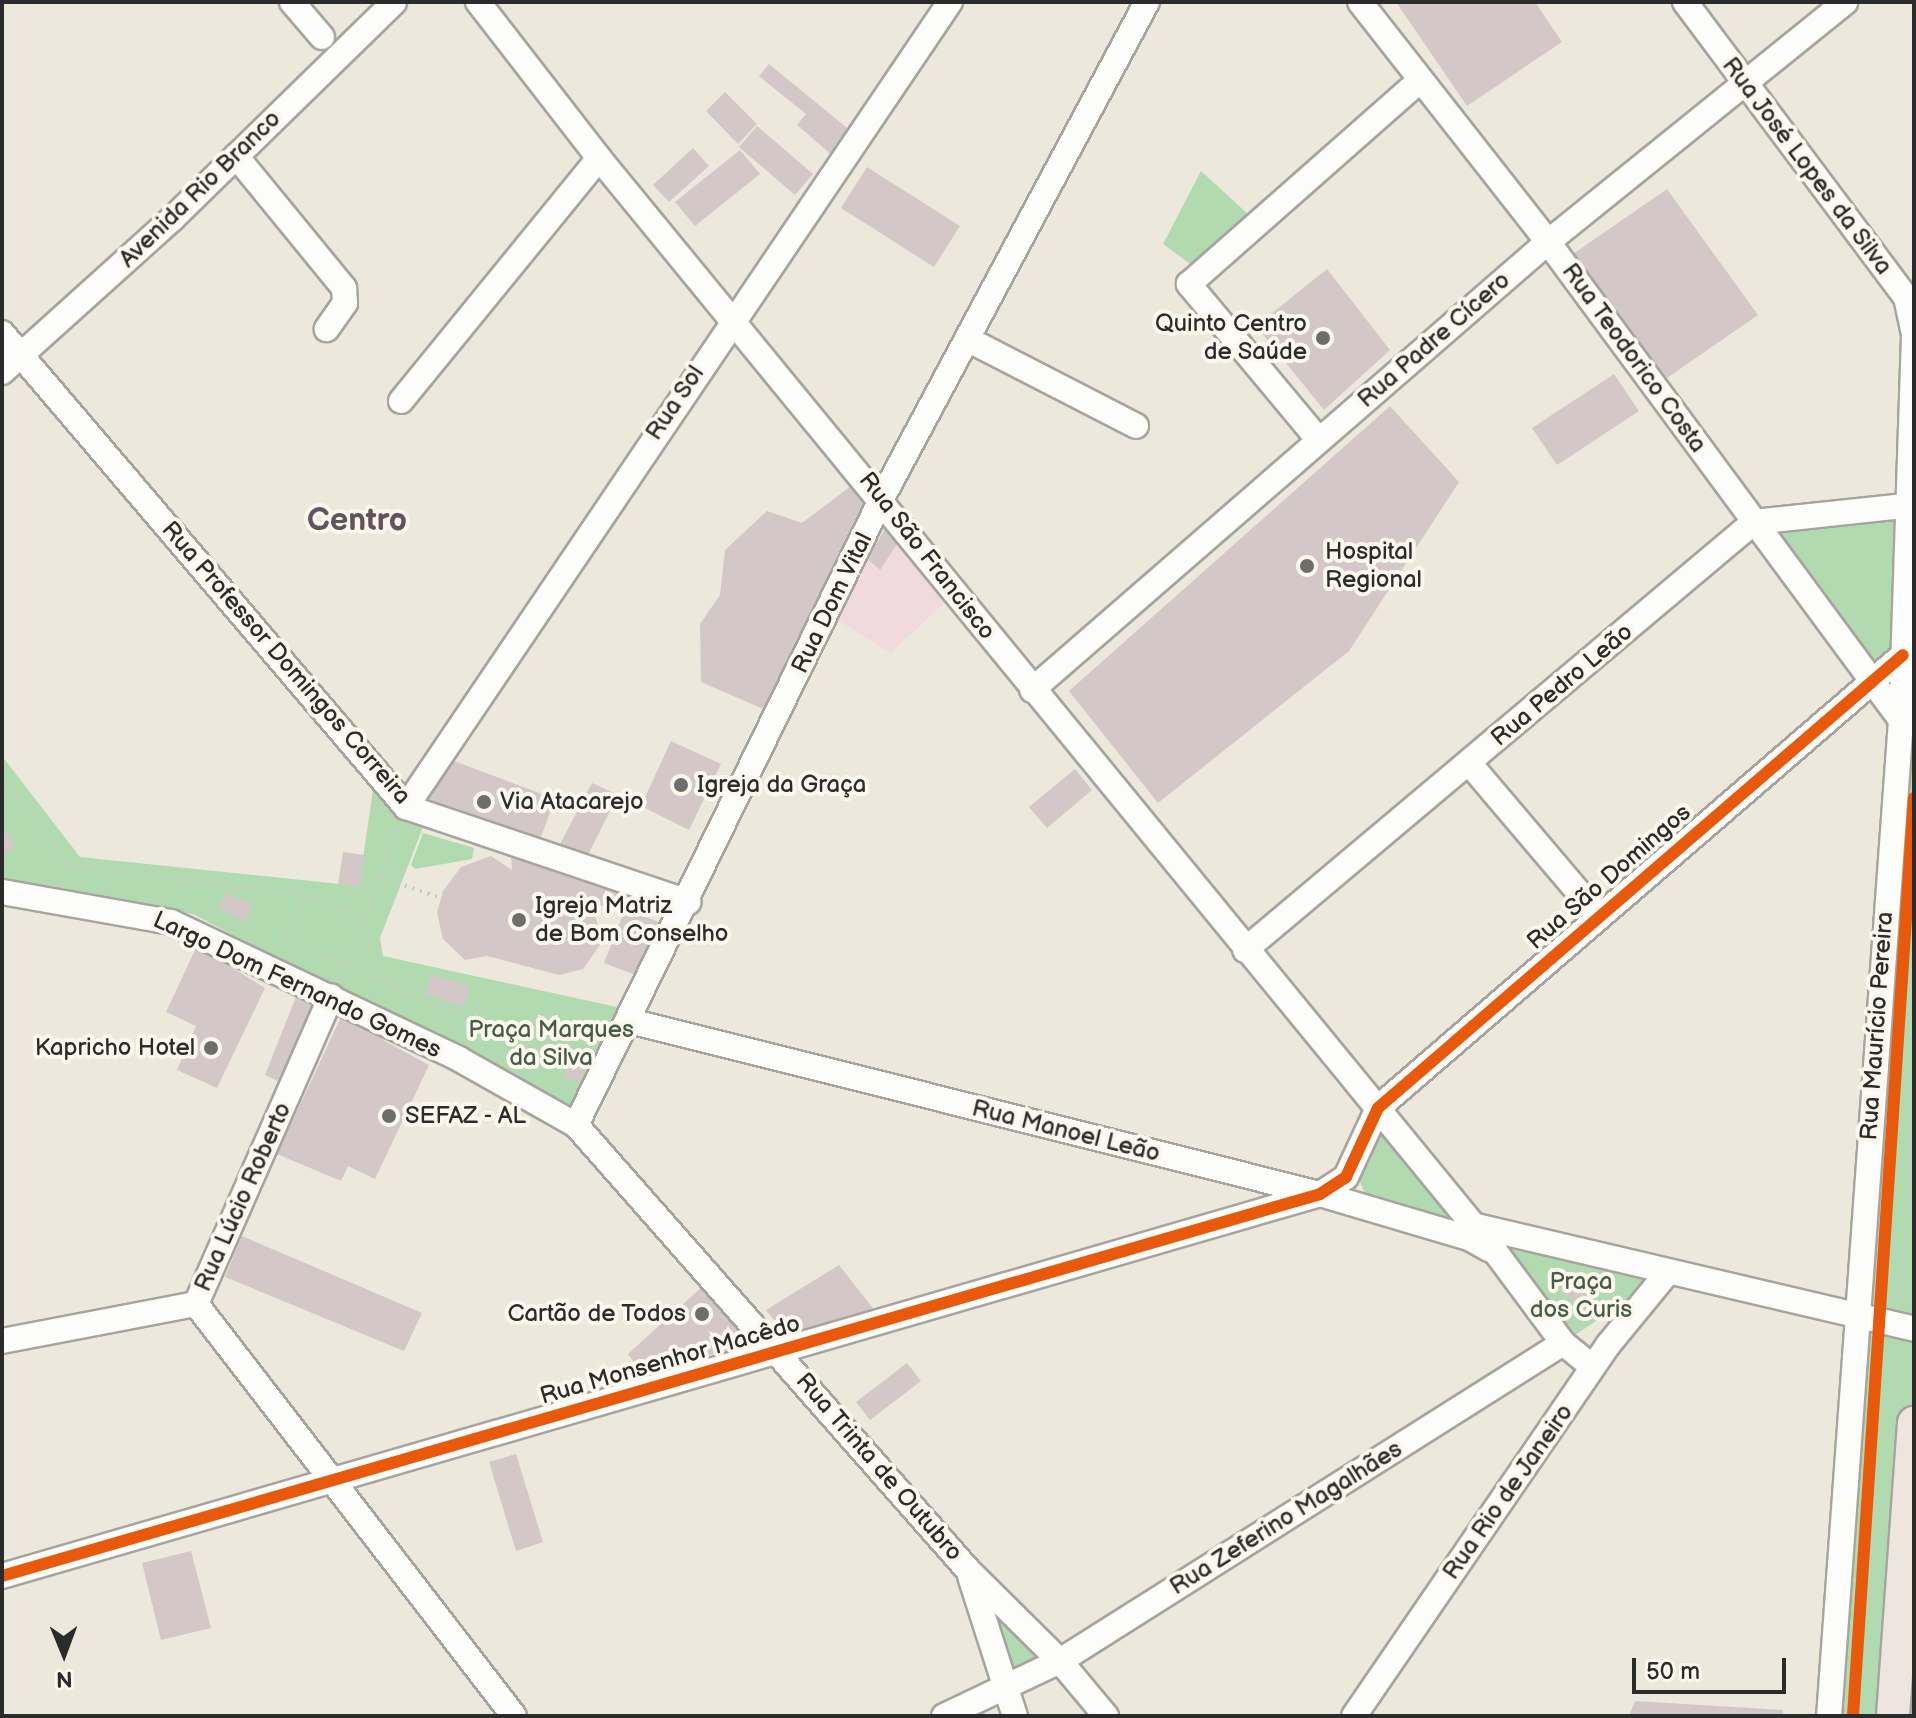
<!DOCTYPE html>
<meta charset="utf-8">
<style>
body{margin:0}
#map{position:relative;width:1916px;height:1718px;overflow:hidden;background:#ece8db;font-family:"Balsamiq Sans",sans-serif}
div>[style]{position:absolute}
[style*='--x']{left:calc(var(--x)*1px);top:calc(var(--y)*1px);width:calc(var(--w)*1px);rotate:calc(var(--a)*1deg)}
.built>*{inset:0;background:#f0dade}
.green>*{inset:0;background:#b2dab0}
.building>*{inset:0;background:#d3c8c7}
.path>*{height:4px;margin-top:-2px;transform-origin:0;background:repeating-linear-gradient(90deg,#cbc9c7 0 2px,transparent 0 8px)}
.roads{filter:drop-shadow(2px 0 #a6a49d) drop-shadow(-2px 0 #a6a49d) drop-shadow(0 2px #a6a49d) drop-shadow(0 -2px #a6a49d)}
.minor>*{height:24px;margin:-12px;padding:0 12px;transform-origin:12px;border-radius:12px;background:#fcfcfa}
.major>*{height:32px;margin:-16px;padding:0 16px;transform-origin:16px;border-radius:16px;background:#ede5de}
.cycleway>*{height:12px;margin:-6px;padding:0 6px;transform-origin:6px;border-radius:6px;background:#e8590c}
.dots>*{width:22px;height:22px;translate:-50% -50%;box-sizing:border-box;border:4px solid #fbf7ec;border-radius:50%}
span{translate:-50% -50%;white-space:nowrap;text-align:center;line-height:1.15;-webkit-text-stroke:8px #fbf7ec;paint-order:stroke}
.street-label{font-size:24px;color:#2b2b2b}
.poi-label{font-size:24px;color:#2b2b2b}
.right{translate:-100% -50%;text-align:right}
.left{translate:0 -50%;text-align:left}
.park-label{font-size:24px;color:#455c48}
.district-label{font-size:32px;color:#64535d;font-weight:700}
.frame{position:absolute;inset:0;border:4px solid #2b2b2b;pointer-events:none}
.north{position:absolute;left:24px;top:1614px;width:80px;height:80px;-webkit-text-stroke:6px #fbf7ec;paint-order:stroke;rotate:179deg;font-size:22px;font-weight:700;line-height:32px;text-align:center;color:#2b2b2b}
.north::after{content:'';display:block;margin:auto;width:28px;height:36px;background:#2b2b2b;clip-path:polygon(50% 0,100% 100%,50% 72%,0 100%)}
.scale{position:absolute;left:1632px;top:1658px;width:154px;height:36px;box-sizing:border-box;border:4px solid #2b2b2b;border-top:0;padding-left:10px;font-size:24px;line-height:28px;white-space:nowrap;color:#2b2b2b;-webkit-text-stroke:6px #fbf7ec;paint-order:stroke}
</style>
<div id="map">
<div class="built">
<div style="clip-path:polygon(887px 525px,945px 602px,891px 653px,834px 618px)"></div>
</div>
<div class="green">
<div style="clip-path:polygon(1201px 171px,1250px 216px,1197px 269px,1163px 244px)"></div>
<div style="clip-path:polygon(1914px 290px,1914px 1423px,1893px 1716px,1829px 1716px,1903px 656px,1871px 681px,1755px 522px,1909px 505px)"></div>
<div style="clip-path:polygon(2px 756px,80px 857px,359px 886px,374px 783px,402px 817px,423px 827px,380px 938px,383px 956px,626px 1009px,572px 1112px,193px 914px,4px 883px)"></div>
<div style="clip-path:polygon(423px 833px,474px 848px,472px 859px,415px 869px,411px 865px)"></div>
<div style="clip-path:polygon(1381px 1127px,1480px 1238px,1365px 1194px,1358px 1177px)"></div>
<div style="clip-path:polygon(1511px 1249px,1656px 1281px,1572px 1337px)"></div>
<div style="clip-path:polygon(968px 1570px,1060px 1661px,1006px 1688px)"></div>
</div>
<div class="building">
<div style="clip-path:polygon(1396px 2px,1535px 2px,1562px 42px,1467px 106px)"></div>
<div style="clip-path:polygon(769px 64px,852px 132px,833px 156px,797px 125px,806px 114px,759px 76px)"></div>
<div style="clip-path:polygon(725px 92px,757px 124px,738px 144px,706px 111px)"></div>
<div style="clip-path:polygon(757px 126px,813px 174px,795px 195px,739px 147px)"></div>
<div style="clip-path:polygon(693px 148px,709px 166px,669px 202px,653px 185px)"></div>
<div style="clip-path:polygon(740px 150px,760px 174px,695px 226px,675px 202px)"></div>
<div style="clip-path:polygon(867px 167px,960px 226px,934px 267px,841px 208px)"></div>
<div style="clip-path:polygon(1667px 189px,1758px 315px,1667px 378px,1573px 254px)"></div>
<div style="clip-path:polygon(1327px 269px,1390px 350px,1324px 410px,1256px 326px)"></div>
<div style="clip-path:polygon(1614px 374px,1639px 411px,1557px 465px,1532px 428px)"></div>
<div style="clip-path:polygon(1390px 406px,1459px 482px,1349px 651px,1158px 803px,1069px 691px)"></div>
<div style="clip-path:polygon(851px 486px,874px 511px,853px 552px,844px 546px,766px 710px,701px 682px,700px 624px,720px 595px,725px 550px,767px 511px,802px 523px)"></div>
<div style="clip-path:polygon(887px 525px,899px 541px,880px 570px,868px 559px)"></div>
<div style="clip-path:polygon(671px 741px,721px 764px,689px 830px,641px 806px)"></div>
<div style="clip-path:polygon(446px 758px,555px 799px,538px 845px,412px 805px)"></div>
<div style="clip-path:polygon(1075px 769px,1092px 790px,1047px 828px,1029px 807px)"></div>
<div style="clip-path:polygon(592px 783px,618px 795px,585px 861px,557px 850px)"></div>
<div style="clip-path:polygon(2px 828px,16px 845px,2px 857px)"></div>
<div style="clip-path:polygon(343px 852px,364px 855px,360px 887px,338px 884px)"></div>
<div style="clip-path:polygon(491px 856px,512px 870px,511px 856px,619px 893px,617px 911px,592px 903px,602px 942px,583px 969px,559px 975px,487px 956px,465px 960px,443px 939px,437px 913px,443px 891px,461px 867px)"></div>
<div style="clip-path:polygon(226px 893px,253px 905px,244px 921px,218px 908px)"></div>
<div style="clip-path:polygon(625px 909px,659px 922px,638px 976px,604px 963px)"></div>
<div style="clip-path:polygon(197px 946px,265px 988px,217px 1088px,177px 1070px,196px 1026px,166px 1012px)"></div>
<div style="clip-path:polygon(431px 975px,469px 985px,464px 1007px,426px 994px)"></div>
<div style="clip-path:polygon(296px 997px,318px 1007px,286px 1085px,265px 1075px)"></div>
<div style="clip-path:polygon(342px 1015px,386px 1034px,383px 1040px,429px 1065px,375px 1179px,348px 1166px,341px 1181px,277px 1154px)"></div>
<div style="clip-path:polygon(568px 1058px,585px 1064px,580px 1083px,563px 1078px)"></div>
<div style="clip-path:polygon(242px 1236px,422px 1313px,404px 1351px,225px 1277px)"></div>
<div style="clip-path:polygon(839px 1265px,876px 1312px,789px 1338px,766px 1310px)"></div>
<div style="clip-path:polygon(1570px 1278px,1595px 1292px,1586px 1308px,1561px 1293px)"></div>
<div style="clip-path:polygon(704px 1285px,758px 1343px,640px 1372px,628px 1354px)"></div>
<div style="clip-path:polygon(907px 1363px,921px 1381px,870px 1420px,856px 1402px)"></div>
<div style="clip-path:polygon(516px 1454px,543px 1542px,516px 1551px,489px 1462px)"></div>
<div style="clip-path:polygon(191px 1551px,211px 1628px,161px 1640px,142px 1563px)"></div>
<div style="clip-path:polygon(1635px 1701px,1783px 1710px,1783px 1716px,1629px 1716px)"></div>
</div>
<div class="path">
<div style="--x:2;--y:777;--w:111;--a:52.7"></div>
<div style="--x:69;--y:865;--w:238;--a:7.5"></div>
<div style="--x:382;--y:878;--w:54;--a:-71.6"></div>
<div style="--x:365;--y:918;--w:64;--a:-159.9"></div>
<div style="--x:305;--y:896;--w:47;--a:113.8"></div>
<div style="--x:286;--y:939;--w:66;--a:23.1"></div>
<div style="--x:347;--y:965;--w:94;--a:-68.1"></div>
<div style="--x:382;--y:878;--w:62;--a:18.7"></div>
<div style="--x:345;--y:980;--w:15;--a:-82"></div>
<div style="--x:347;--y:965;--w:197;--a:24"></div>
<div style="--x:527;--y:1045;--w:35;--a:20"></div>
<div style="--x:560;--y:1057;--w:36;--a:-66"></div>
<div style="--x:575;--y:1024;--w:37;--a:-164"></div>
<div style="--x:539;--y:1014;--w:33;--a:111"></div>
<div style="--x:566;--y:1044;--w:26;--a:23"></div>
<div style="--x:1901;--y:1305;--w:213;--a:-86.5"></div>
<div style="--x:1894;--y:1409;--w:63;--a:-86.4"></div>
</div>
<div class="roads">
<div class="minor">
<div style="--x:292;--y:2;--w:46;--a:49.4"></div>
<div style="--x:478;--y:2;--w:197;--a:52.2"></div>
<div style="--x:599;--y:158;--w:1417;--a:50.67"></div>
<div style="--x:1497;--y:1254;--w:111;--a:53.4"></div>
<div style="--x:1563;--y:1343;--w:38;--a:39"></div>
<div style="--x:1360;--y:2;--w:305;--a:51.9"></div>
<div style="--x:1548;--y:242;--w:594;--a:53.55"></div>
<div style="--x:1685;--y:2;--w:369;--a:53.2"></div>
<div style="--x:1906;--y:297;--w:40;--a:78"></div>
<div style="--x:1914;--y:336;--w:384;--a:91.9"></div>
<div style="--x:1901;--y:720;--w:999;--a:94.13"></div>
<div style="--x:236;--y:156;--w:171;--a:50.7"></div>
<div style="--x:344;--y:288;--w:15;--a:86"></div>
<div style="--x:345;--y:303;--w:32;--a:125"></div>
<div style="--x:2;--y:333;--w:623;--a:49.56"></div>
<div style="--x:406;--y:807;--w:298;--a:18.6"></div>
<div style="--x:967;--y:339;--w:190;--a:27.2"></div>
<div style="--x:2;--y:372;--w:229;--a:-42"></div>
<div style="--x:172;--y:219;--w:310;--a:-44.3"></div>
<div style="--x:401;--y:401;--w:313;--a:-50.8"></div>
<div style="--x:1318;--y:439;--w:202;--a:-129.8"></div>
<div style="--x:1189;--y:284;--w:308;--a:-41.4"></div>
<div style="--x:1032;--y:690;--w:683;--a:-40.97"></div>
<div style="--x:1548;--y:242;--w:382;--a:-38.9"></div>
<div style="--x:1469;--y:763;--w:199;--a:49.7"></div>
<div style="--x:406;--y:807;--w:972;--a:-55.95"></div>
<div style="--x:2;--y:892;--w:172;--a:10.1"></div>
<div style="--x:171;--y:922;--w:319;--a:25.4"></div>
<div style="--x:459;--y:1059;--w:134;--a:29.4"></div>
<div style="--x:576;--y:1125;--w:593;--a:48.62"></div>
<div style="--x:968;--y:1570;--w:129;--a:44.7"></div>
<div style="--x:1060;--y:1661;--w:72;--a:50.1"></div>
<div style="--x:1245;--y:950;--w:665;--a:-40.06"></div>
<div style="--x:1754;--y:522;--w:161;--a:-6.1"></div>
<div style="--x:630;--y:1021;--w:711;--a:14.08"></div>
<div style="--x:1320;--y:1194;--w:155;--a:16.5"></div>
<div style="--x:1469;--y:1238;--w:23;--a:29"></div>
<div style="--x:576;--y:1125;--w:698;--a:-63.99"></div>
<div style="--x:882;--y:498;--w:562;--a:-61.89"></div>
<div style="--x:1472;--y:1225;--w:454;--a:13.2"></div>
<div style="--x:196;--y:1304;--w:520;--a:52.34"></div>
<div style="--x:196;--y:1304;--w:336;--a:-66.3"></div>
<div style="--x:2;--y:1341;--w:197;--a:-10.8"></div>
<div style="--x:2;--y:1576;--w:1372;--a:-16.16"></div>
<div style="--x:1320;--y:1194;--w:31;--a:-33"></div>
<div style="--x:1346;--y:1177;--w:76;--a:-65.1"></div>
<div style="--x:1378;--y:1108;--w:693;--a:-40.79"></div>
<div style="--x:970;--y:1576;--w:147;--a:72.2"></div>
<div style="--x:944;--y:1716;--w:128;--a:-25.4"></div>
<div style="--x:1060;--y:1661;--w:595;--a:-32.3"></div>
<div style="--x:1354;--y:1716;--w:450;--a:-55.6"></div>
<div style="--x:1608;--y:1345;--w:94;--a:-50.6"></div>
</div>
<div class="major">
<div style="--x:1893;--y:1716;--w:294;--a:-85.9"></div>
</div>
</div>
<div class="cycleway">
<div style="--x:2;--y:1576;--w:1372;--a:-16.16"></div>
<div style="--x:1320;--y:1194;--w:31;--a:-33"></div>
<div style="--x:1346;--y:1177;--w:76;--a:-65.1"></div>
<div style="--x:1378;--y:1108;--w:693;--a:-40.79"></div>
<div style="--x:1853;--y:1716;--w:920;--a:-86.2"></div>
</div>
<div class="dots">
<div style="left:1323px;top:338px;background:#6f6d69"></div>
<div style="left:1307px;top:566px;background:#6f6d69"></div>
<div style="left:681px;top:785px;background:#6f6d69"></div>
<div style="left:484px;top:802px;background:#6f6d69"></div>
<div style="left:519px;top:920px;background:#6f6d69"></div>
<div style="left:211px;top:1048px;background:#6f6d69"></div>
<div style="left:389px;top:1116px;background:#6f6d69"></div>
<div style="left:702px;top:1314px;background:#6f6d69"></div>
</div>
<div class="street-label">
<span style="left:1807px;top:166px;rotate:53deg">Rua José Lopes da Silva</span>
<span style="left:200px;top:189px;rotate:-44deg">Avenida Rio Branco</span>
<span style="left:1434px;top:340px;rotate:-41deg">Rua Padre Cícero</span>
<span style="left:1634px;top:358px;rotate:54deg">Rua Teodorico Costa</span>
<span style="left:675px;top:403px;rotate:-56deg">Rua Sol</span>
<span style="left:927px;top:556px;rotate:52deg">Rua São Francisco</span>
<span style="left:832px;top:603px;rotate:-64deg">Rua Dom Vital</span>
<span style="left:286px;top:663px;rotate:49deg">Rua Professor Domingos Correira</span>
<span style="left:1562px;top:685px;rotate:-40deg">Rua Pedro Leão</span>
<span style="left:1609px;top:877px;rotate:-41deg">Rua São Domingos</span>
<span style="left:297px;top:985px;rotate:25deg">Largo Dom Fernando Gomes</span>
<span style="left:1877px;top:1026px;rotate:-86deg">Rua Maurício Pereira</span>
<span style="left:1066px;top:1131px;rotate:14deg">Rua Manoel Leão</span>
<span style="left:243px;top:1197px;rotate:-66deg">Rua Lúcio Roberto</span>
<span style="left:670px;top:1360px;rotate:-16deg">Rua Monsenhor Macêdo</span>
<span style="left:879px;top:1467px;rotate:49deg">Rua Trinta de Outubro</span>
<span style="left:1508px;top:1492px;rotate:-55deg">Rua Rio de Janeiro</span>
<span style="left:1286px;top:1518px;rotate:-32deg">Rua Zeferino Magalhães</span>
</div>
<div class="poi-label">
<span class="right" style="left:1307px;top:338px">Quinto Centro<br>de Saúde</span>
<span class="left" style="left:1325px;top:566px">Hospital<br>Regional</span>
<span class="left" style="left:697px;top:785px">Igreja da Graça</span>
<span class="left" style="left:500px;top:802px">Via Atacarejo</span>
<span class="left" style="left:535px;top:920px">Igreja Matriz<br>de Bom Conselho</span>
<span class="right" style="left:195px;top:1048px">Kapricho Hotel</span>
<span class="left" style="left:405px;top:1116px">SEFAZ - AL</span>
<span class="right" style="left:686px;top:1314px">Cartão de Todos</span>
</div>
<div class="park-label">
<span style="left:551px;top:1044px">Praça Marques<br>da Silva</span>
<span style="left:1581px;top:1296px">Praça<br>dos Curis</span>
</div>
<div class="district-label">
<span style="left:357px;top:521px">Centro</span>
</div>
<div class="frame"></div>
<div class="north">N</div>
<div class="scale">50 m</div>
</div>
